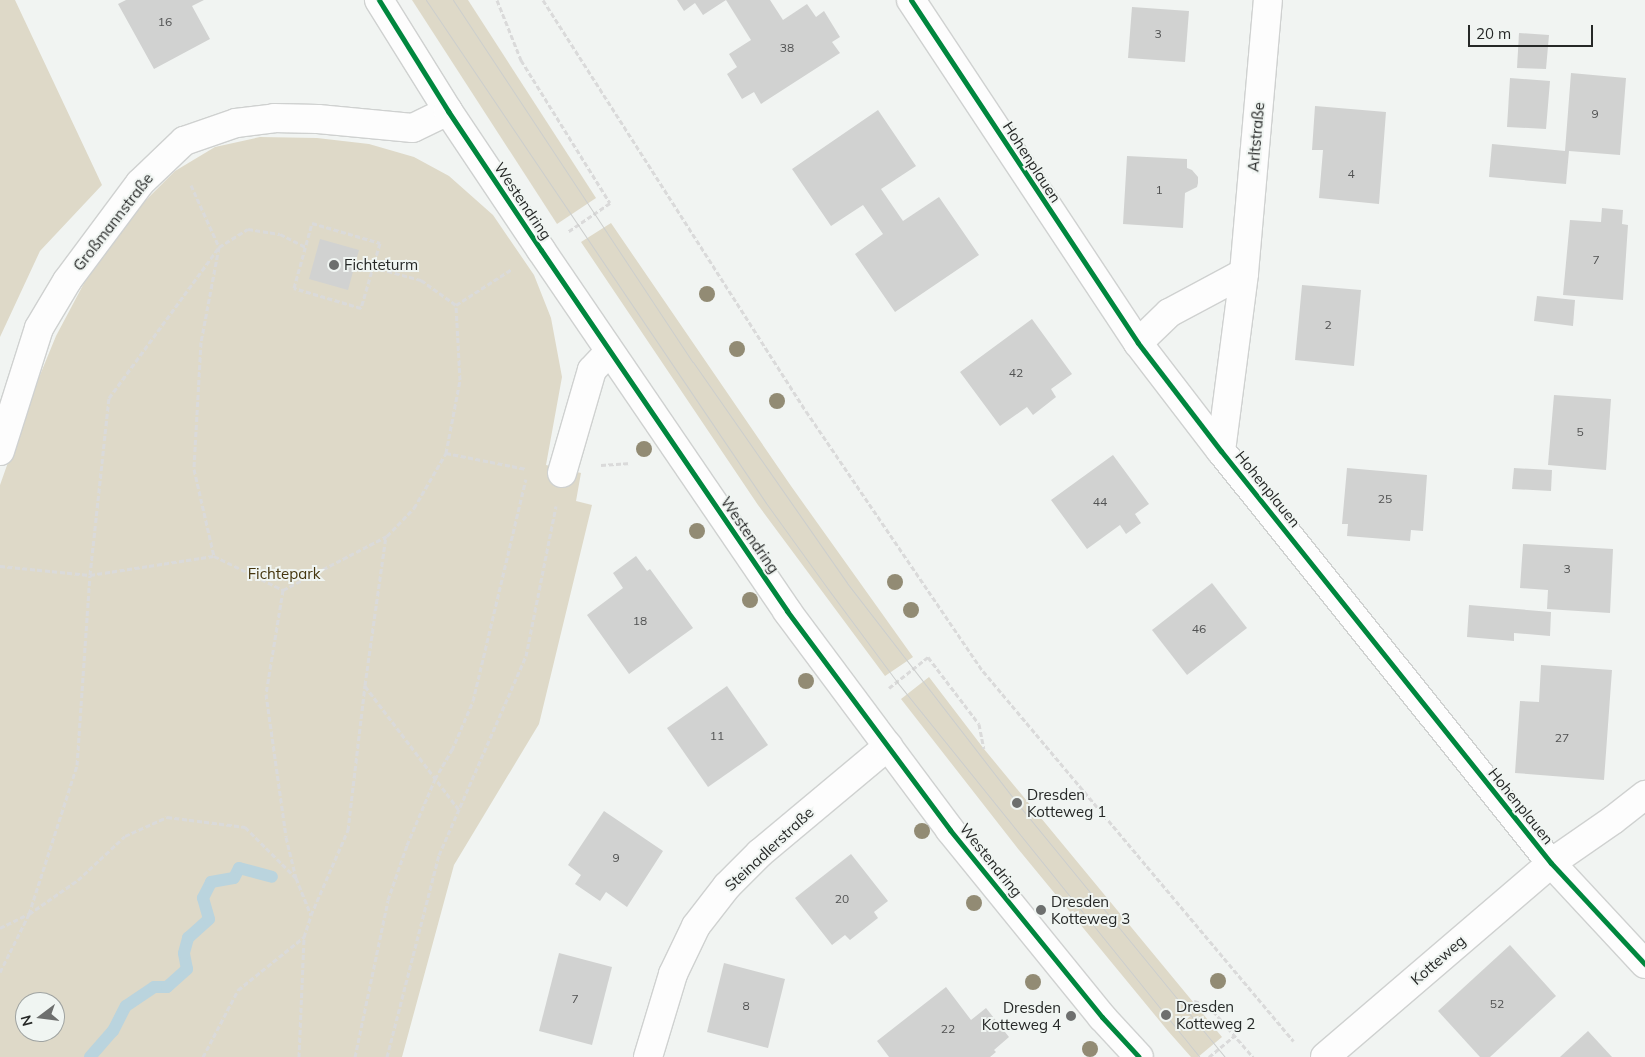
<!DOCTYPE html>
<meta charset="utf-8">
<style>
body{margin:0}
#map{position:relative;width:1645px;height:1057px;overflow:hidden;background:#f1f4f2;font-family:Mulish,sans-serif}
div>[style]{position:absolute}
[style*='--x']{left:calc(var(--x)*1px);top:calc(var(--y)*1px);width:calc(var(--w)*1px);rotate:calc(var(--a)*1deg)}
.green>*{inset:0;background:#ded9c8}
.stream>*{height:12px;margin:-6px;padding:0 6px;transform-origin:6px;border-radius:6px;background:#bad4de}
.building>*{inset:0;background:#d1d2d1}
.path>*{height:3px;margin-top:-1.5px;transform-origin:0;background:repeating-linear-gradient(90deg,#dadada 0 5px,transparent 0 7.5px)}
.roads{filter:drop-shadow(1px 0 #cfd1d0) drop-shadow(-1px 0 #cfd1d0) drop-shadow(0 1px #cfd1d0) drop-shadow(0 -1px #cfd1d0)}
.minor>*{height:28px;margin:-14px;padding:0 14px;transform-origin:14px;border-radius:14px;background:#fdfdfd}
.tertiary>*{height:28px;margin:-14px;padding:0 14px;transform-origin:14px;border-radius:14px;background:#fdfdfd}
.tram>*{height:1px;margin:-0.5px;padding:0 0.5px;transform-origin:0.5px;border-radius:0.5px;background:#cccecd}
.cycleway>*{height:5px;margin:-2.5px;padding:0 2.5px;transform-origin:2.5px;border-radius:2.5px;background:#00873e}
.trees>*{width:16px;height:16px;margin:-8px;border-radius:50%;background:#928b74}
.dots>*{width:14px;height:14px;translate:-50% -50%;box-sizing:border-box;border:2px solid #f0f5f2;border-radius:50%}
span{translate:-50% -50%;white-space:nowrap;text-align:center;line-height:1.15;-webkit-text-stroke:4px #f0f5f2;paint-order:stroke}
.number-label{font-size:12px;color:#515252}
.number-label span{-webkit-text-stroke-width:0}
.street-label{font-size:15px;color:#262827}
.poi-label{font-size:15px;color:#262827}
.left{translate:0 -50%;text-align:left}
.right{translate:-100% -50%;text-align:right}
.park-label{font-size:15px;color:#44350d}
.north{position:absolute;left:15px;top:992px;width:50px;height:50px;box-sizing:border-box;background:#f0f5f2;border:1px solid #9fa3a1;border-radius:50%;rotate:255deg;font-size:14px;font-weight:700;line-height:20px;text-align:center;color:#262827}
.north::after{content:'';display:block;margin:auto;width:18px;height:22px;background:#6d6f6e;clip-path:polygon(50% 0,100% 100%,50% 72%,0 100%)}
.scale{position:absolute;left:1468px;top:25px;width:125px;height:22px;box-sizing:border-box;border:2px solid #262827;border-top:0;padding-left:6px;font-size:15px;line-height:18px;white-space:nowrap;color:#262827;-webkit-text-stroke:4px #f0f5f2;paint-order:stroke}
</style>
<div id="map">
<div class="green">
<div style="clip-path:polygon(0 0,15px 0,102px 185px,40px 251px,0 337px)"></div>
<div style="clip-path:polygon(412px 0,468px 0,596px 198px,557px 224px)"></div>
<div style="clip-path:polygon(evenodd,260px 137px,317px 138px,369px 144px,414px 157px,449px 176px,493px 215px,534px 275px,551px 318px,562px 377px,546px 465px,581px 473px,576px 501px,592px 505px,539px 724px,454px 865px,402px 1057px,0 1057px,0 485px,33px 392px,56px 336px,91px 270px,137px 209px,175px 171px,215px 147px,260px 137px,25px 1002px,55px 1002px,55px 1032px,25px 1032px,25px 1002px)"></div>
<div style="clip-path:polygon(611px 223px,791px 486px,913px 657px,885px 676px,758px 505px,581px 242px)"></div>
<div style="clip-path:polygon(929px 677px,984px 749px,1222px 1037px,1198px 1057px,1191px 1057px,1168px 1031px,1019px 850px,901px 699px)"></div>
</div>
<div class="stream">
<div style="--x:90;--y:1057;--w:35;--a:-49"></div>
<div style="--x:113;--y:1031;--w:28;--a:-63"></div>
<div style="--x:126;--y:1006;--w:34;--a:-34"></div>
<div style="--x:154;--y:987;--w:13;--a:0"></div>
<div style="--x:167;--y:987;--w:27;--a:-42"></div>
<div style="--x:187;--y:969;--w:16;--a:-101"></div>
<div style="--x:184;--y:953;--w:16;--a:-75"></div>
<div style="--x:188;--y:938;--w:28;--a:-42"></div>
<div style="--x:209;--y:919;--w:22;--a:-106"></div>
<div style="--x:203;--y:898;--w:18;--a:-63"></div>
<div style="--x:211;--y:882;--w:23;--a:-10"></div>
<div style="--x:234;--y:878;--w:11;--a:-63"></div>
<div style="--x:239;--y:868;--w:34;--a:15"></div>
</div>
<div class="building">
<div style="clip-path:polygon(126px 0,204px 0,192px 6px,210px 39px,154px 69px,118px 4px)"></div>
<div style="clip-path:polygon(677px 0,770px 0,783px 20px,807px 4px,816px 17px,824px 11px,840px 37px,832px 42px,840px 53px,761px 104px,754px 92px,742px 99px,727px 74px,737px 67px,729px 54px,751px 40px,726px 0,703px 15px,695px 3px,684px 11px)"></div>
<div style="clip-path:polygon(1132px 7px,1189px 11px,1185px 62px,1128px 58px)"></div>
<div style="clip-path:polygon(1519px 33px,1549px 35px,1546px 69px,1517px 68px)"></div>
<div style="clip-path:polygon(1571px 73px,1626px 78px,1620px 155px,1569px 151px,1566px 184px,1489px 177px,1492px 144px,1565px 151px)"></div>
<div style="clip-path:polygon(1510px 78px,1550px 81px,1546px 129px,1507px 127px)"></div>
<div style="clip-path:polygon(1315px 106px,1386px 112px,1379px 204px,1319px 198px,1323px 150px,1312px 150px)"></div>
<div style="clip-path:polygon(878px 110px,916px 166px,881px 189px,903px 221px,939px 197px,979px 255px,895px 312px,855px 254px,883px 234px,863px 205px,831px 226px,792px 169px)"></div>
<div style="clip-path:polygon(1127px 156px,1187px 159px,1187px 168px,1192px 170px,1198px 177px,1198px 183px,1197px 187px,1185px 193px,1183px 228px,1123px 224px)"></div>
<div style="clip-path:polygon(1602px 208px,1623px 210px,1622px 224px,1628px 225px,1623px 300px,1563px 295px,1570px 220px,1601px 222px)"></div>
<div style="clip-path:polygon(320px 239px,359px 250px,348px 290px,309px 279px)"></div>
<div style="clip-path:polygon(1302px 285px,1361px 290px,1354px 366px,1295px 360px)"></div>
<div style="clip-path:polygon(1537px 296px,1575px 300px,1573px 326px,1534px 321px)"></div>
<div style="clip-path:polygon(1032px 319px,1072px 374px,1051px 389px,1056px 397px,1033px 415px,1027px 407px,1000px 426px,960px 372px)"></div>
<div style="clip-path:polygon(1554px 395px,1611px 399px,1606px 470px,1548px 465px)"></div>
<div style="clip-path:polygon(1113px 455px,1149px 504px,1135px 514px,1141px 523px,1126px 534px,1120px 525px,1087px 549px,1051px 500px)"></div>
<div style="clip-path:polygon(1347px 468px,1427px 475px,1423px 531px,1411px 530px,1410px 541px,1347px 536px,1348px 524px,1342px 524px)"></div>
<div style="clip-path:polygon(1514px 468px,1552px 470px,1551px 491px,1512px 489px)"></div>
<div style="clip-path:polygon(1523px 544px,1613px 549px,1610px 613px,1547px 609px,1548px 590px,1520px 588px)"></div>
<div style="clip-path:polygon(636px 556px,647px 571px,650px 569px,693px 628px,629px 674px,587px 615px,623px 588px,613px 573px)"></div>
<div style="clip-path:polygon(1212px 583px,1247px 628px,1187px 675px,1152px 630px)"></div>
<div style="clip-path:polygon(1469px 605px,1551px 612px,1550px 636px,1514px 633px,1514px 641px,1467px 637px)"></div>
<div style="clip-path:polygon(1541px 665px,1612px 670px,1604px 780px,1515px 773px,1520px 701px,1539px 702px)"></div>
<div style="clip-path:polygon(727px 686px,768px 745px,708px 787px,667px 728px)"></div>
<div style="clip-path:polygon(604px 811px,663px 851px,627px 907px,606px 892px,600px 901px,575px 884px,581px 875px,568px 865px)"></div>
<div style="clip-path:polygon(851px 854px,888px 901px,874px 912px,878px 918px,850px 940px,845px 935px,832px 945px,795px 898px)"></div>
<div style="clip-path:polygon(1510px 945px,1556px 996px,1490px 1057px,1480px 1057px,1438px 1011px)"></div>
<div style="clip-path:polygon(559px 953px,612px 967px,592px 1045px,539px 1031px)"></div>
<div style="clip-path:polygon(724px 963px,785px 979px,768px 1048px,707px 1032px)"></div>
<div style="clip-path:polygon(946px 987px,971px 1020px,986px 1008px,1009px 1037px,994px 1050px,996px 1052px,990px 1057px,889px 1057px,877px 1041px)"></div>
<div style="clip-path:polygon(1588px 1031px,1612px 1057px,1560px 1057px)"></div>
</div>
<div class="path">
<div style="--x:497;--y:0;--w:65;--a:68.2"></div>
<div style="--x:521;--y:60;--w:168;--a:58.1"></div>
<div style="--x:610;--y:203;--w:50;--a:145.7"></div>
<div style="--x:543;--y:0;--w:488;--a:57.4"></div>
<div style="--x:806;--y:411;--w:315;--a:55.8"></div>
<div style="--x:983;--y:671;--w:483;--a:50"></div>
<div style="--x:191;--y:185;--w:68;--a:65.7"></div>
<div style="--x:219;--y:247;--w:97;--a:100.7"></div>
<div style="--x:201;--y:342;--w:127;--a:93.2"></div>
<div style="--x:194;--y:469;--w:89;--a:77.1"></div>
<div style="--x:312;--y:223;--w:71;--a:16.4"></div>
<div style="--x:380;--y:243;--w:68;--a:106.3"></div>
<div style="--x:361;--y:308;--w:70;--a:-163.4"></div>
<div style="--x:294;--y:288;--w:67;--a:-74.5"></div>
<div style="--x:373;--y:267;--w:50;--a:15.2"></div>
<div style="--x:421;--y:280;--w:43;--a:35.5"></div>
<div style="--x:456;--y:305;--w:67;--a:-32.7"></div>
<div style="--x:446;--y:453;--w:82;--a:11.3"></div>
<div style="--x:601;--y:465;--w:30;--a:-4"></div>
<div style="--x:0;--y:566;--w:90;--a:5.7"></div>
<div style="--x:90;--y:575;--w:125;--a:-8.7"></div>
<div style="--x:214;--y:556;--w:77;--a:26.2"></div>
<div style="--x:283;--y:590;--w:117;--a:-27.4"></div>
<div style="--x:387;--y:536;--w:39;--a:-46"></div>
<div style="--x:414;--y:508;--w:64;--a:-59.8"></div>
<div style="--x:446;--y:453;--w:74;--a:-79.1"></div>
<div style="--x:460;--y:380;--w:75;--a:-93.1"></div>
<div style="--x:283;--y:590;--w:105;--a:99.3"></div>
<div style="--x:266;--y:694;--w:144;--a:82"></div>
<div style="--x:286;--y:837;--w:42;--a:76.3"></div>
<div style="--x:296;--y:878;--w:40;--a:68"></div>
<div style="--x:365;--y:686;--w:157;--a:52.8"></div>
<div style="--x:889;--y:688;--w:50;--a:-38.5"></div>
<div style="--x:928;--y:657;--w:84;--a:52.7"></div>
<div style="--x:979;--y:724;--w:25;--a:79"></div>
<div style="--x:0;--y:928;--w:32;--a:-26"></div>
<div style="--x:29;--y:914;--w:60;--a:-34.8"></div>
<div style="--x:78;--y:880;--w:64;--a:-43.1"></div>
<div style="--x:125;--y:836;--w:46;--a:-24.3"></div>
<div style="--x:167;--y:817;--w:79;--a:7.3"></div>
<div style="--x:245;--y:827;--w:72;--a:45"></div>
<div style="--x:0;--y:972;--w:65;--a:-63.4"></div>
<div style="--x:29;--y:914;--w:157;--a:-72.1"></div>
<div style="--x:77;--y:765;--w:190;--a:-86.1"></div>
<div style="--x:90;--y:575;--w:178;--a:-83.9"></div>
<div style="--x:109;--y:398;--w:187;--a:-53.9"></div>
<div style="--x:219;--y:247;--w:34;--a:-32"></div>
<div style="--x:248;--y:229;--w:32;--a:9"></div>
<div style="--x:280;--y:234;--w:29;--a:27"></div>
<div style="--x:1194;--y:1001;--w:15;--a:16"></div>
<div style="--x:1208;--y:1005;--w:69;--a:49.1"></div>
<div style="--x:203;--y:1057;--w:76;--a:-62.4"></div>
<div style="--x:238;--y:990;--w:85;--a:-38.8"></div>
<div style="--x:304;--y:937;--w:23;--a:-72"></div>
<div style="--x:311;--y:915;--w:93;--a:-66.5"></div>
<div style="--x:348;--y:830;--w:146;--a:-83.3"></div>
<div style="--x:365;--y:685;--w:150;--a:-82"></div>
<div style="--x:299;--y:1057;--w:119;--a:-87.6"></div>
<div style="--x:355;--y:1057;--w:160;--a:-78.1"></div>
<div style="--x:388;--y:900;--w:58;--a:-70.9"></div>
<div style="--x:407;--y:845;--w:72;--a:-67"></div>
<div style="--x:435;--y:779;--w:34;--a:-60"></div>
<div style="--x:452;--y:750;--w:53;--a:-66.8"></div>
<div style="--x:473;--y:701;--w:228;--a:-76.6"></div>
<div style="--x:387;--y:1057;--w:209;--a:-75.6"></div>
<div style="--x:439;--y:855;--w:217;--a:-66.4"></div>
<div style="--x:526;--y:656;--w:153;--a:-78.7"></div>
<div style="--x:1209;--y:1057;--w:33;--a:-40"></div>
</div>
<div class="roads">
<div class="minor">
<div style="--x:911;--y:0;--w:411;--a:56.5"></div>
<div style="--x:1138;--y:343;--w:136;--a:52.5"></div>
<div style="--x:1221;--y:451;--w:528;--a:51.31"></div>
<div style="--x:1551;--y:863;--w:138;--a:47.1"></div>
<div style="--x:1138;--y:343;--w:43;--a:-44.1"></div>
<div style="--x:1169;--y:313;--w:85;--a:-28.1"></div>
<div style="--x:0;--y:451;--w:129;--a:-72.4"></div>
<div style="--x:39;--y:328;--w:55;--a:-59.2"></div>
<div style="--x:67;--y:281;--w:122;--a:-53.3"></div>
<div style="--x:140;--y:183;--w:61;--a:-43.7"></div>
<div style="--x:184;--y:141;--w:55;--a:-19.1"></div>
<div style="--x:236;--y:123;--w:38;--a:-7"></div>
<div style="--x:274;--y:118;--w:44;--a:1.3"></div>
<div style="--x:318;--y:119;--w:95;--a:5.4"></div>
<div style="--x:413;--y:128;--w:39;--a:-26"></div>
<div style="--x:1221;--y:451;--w:179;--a:-82.6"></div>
<div style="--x:1244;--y:273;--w:274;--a:-85"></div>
<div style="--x:562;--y:473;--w:107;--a:-73.8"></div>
<div style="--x:592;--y:370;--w:25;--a:-47"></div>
<div style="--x:648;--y:1057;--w:87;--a:-73.2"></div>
<div style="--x:673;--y:974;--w:53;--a:-64.4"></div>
<div style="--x:696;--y:926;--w:51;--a:-52.2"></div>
<div style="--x:727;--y:886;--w:47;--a:-45"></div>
<div style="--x:760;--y:853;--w:167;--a:-39.9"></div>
<div style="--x:1325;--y:1057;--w:298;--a:-40.6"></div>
<div style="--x:1551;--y:863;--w:75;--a:-34.7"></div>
<div style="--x:1613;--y:820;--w:41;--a:-38"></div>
</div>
<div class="tertiary">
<div style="--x:379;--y:0;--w:131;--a:58.1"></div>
<div style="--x:448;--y:111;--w:167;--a:56.2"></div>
<div style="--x:541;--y:250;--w:437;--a:55.7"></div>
<div style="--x:787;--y:611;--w:273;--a:53.3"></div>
<div style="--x:950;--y:830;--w:241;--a:50.9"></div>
<div style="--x:1102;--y:1017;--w:54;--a:47.2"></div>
</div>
</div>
<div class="tram">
<div style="--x:426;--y:0;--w:607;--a:55.94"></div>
<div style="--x:766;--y:503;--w:106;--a:54.2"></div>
<div style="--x:828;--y:589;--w:116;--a:53.4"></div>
<div style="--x:897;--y:682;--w:482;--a:51.1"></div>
<div style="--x:453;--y:0;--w:434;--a:56.5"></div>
<div style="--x:693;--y:362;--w:269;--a:55.1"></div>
<div style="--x:847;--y:583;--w:278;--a:52.3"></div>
<div style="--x:1017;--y:803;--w:328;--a:50.7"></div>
</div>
<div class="cycleway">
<div style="--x:379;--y:0;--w:131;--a:58.1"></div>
<div style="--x:448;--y:111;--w:167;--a:56.2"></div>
<div style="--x:541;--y:250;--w:437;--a:55.7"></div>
<div style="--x:787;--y:611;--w:273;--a:53.3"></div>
<div style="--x:950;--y:830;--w:241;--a:50.9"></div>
<div style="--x:1102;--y:1017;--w:54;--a:47.2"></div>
<div style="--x:911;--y:0;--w:411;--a:56.5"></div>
<div style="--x:1138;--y:343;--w:136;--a:52.5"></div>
<div style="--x:1221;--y:451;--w:528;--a:51.31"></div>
<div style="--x:1551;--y:863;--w:138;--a:47.1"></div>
</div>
<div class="trees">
<div style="left:707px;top:294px"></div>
<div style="left:737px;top:349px"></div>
<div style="left:777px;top:401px"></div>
<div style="left:644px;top:449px"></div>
<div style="left:697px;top:531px"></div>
<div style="left:895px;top:582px"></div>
<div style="left:750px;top:600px"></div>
<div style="left:911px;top:610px"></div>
<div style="left:806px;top:681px"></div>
<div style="left:922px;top:831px"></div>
<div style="left:974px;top:903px"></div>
<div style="left:1218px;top:981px"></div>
<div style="left:1033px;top:982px"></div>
<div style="left:1090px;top:1049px"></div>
</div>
<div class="dots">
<div style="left:334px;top:265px;background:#6d6f6e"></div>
<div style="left:1017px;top:803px;background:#6d6f6e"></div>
<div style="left:1041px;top:910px;background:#6d6f6e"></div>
<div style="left:1166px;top:1015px;background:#6d6f6e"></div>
<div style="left:1071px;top:1016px;background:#6d6f6e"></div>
</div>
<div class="number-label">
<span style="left:165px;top:22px">16</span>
<span style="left:1158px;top:34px">3</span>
<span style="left:787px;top:48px">38</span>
<span style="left:1595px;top:114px">9</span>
<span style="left:1351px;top:174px">4</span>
<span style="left:1159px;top:190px">1</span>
<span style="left:1596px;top:260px">7</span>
<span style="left:1328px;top:325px">2</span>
<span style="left:1016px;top:373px">42</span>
<span style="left:1580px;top:432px">5</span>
<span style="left:1385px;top:499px">25</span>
<span style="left:1100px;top:502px">44</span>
<span style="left:1567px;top:569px">3</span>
<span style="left:640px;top:621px">18</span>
<span style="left:1199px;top:629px">46</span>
<span style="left:717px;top:736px">11</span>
<span style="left:1562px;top:738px">27</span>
<span style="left:616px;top:858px">9</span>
<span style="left:842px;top:899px">20</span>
<span style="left:575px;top:999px">7</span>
<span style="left:1497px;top:1004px">52</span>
<span style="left:746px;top:1006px">8</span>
<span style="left:948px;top:1029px">22</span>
</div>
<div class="street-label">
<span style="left:1256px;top:137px;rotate:-85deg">Arltstraße</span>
<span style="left:1032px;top:162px;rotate:57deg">Hohenplauen</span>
<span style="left:523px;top:201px;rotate:56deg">Westendring</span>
<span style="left:113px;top:222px;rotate:-52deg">Großmannstraße</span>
<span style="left:1268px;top:489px;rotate:51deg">Hohenplauen</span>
<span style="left:750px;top:535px;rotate:55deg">Westendring</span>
<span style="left:1521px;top:806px;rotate:51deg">Hohenplauen</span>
<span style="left:769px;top:849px;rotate:-43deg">Steinadlerstraße</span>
<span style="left:991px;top:860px;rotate:51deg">Westendring</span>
<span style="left:1438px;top:960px;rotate:-41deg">Kotteweg</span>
</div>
<div class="poi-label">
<span class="left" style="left:344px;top:265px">Fichteturm</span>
<span class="left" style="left:1027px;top:803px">Dresden<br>Kotteweg 1</span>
<span class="left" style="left:1051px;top:910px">Dresden<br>Kotteweg 3</span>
<span class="left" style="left:1176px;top:1015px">Dresden<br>Kotteweg 2</span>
<span class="right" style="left:1061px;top:1016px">Dresden<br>Kotteweg 4</span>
</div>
<div class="park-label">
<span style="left:284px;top:574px">Fichtepark</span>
</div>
<div class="north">N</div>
<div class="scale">20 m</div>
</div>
